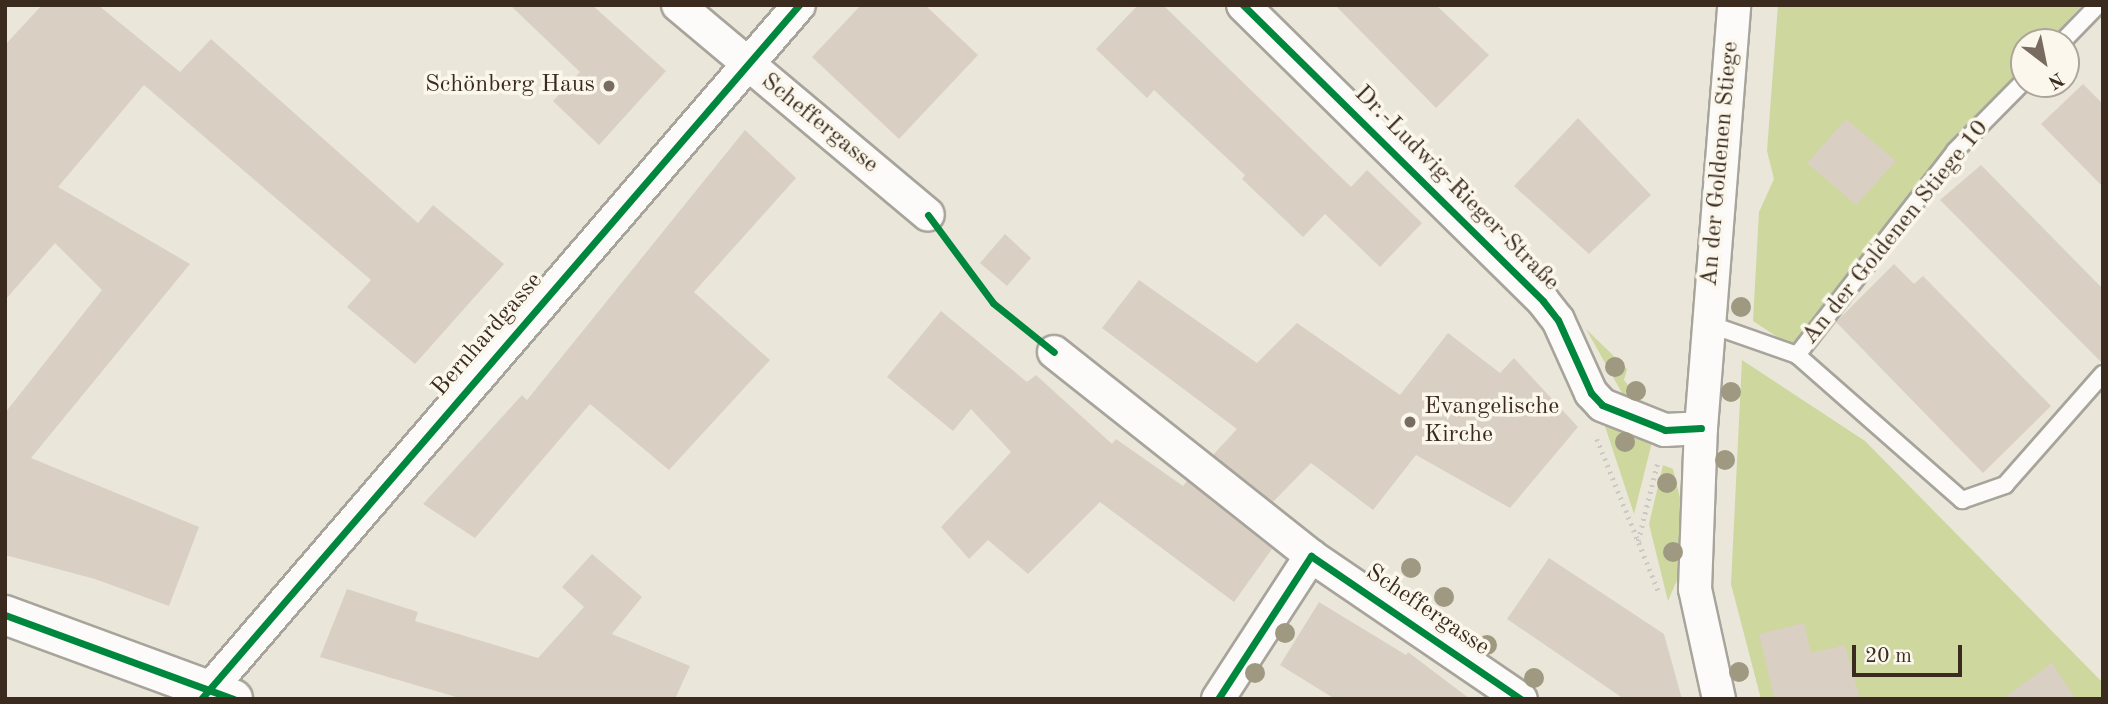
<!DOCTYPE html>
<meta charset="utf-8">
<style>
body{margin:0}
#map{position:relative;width:2108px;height:704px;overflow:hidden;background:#eae7da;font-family:"Old Standard TT",serif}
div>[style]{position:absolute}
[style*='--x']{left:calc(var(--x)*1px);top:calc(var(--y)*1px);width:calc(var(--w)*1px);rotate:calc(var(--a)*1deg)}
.green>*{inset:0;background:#cdd79e}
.building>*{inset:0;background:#d9cfc3}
.path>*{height:4.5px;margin-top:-2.25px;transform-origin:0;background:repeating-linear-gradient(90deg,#cbc9c6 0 2px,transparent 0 7px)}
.roads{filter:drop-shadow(2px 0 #a7a49b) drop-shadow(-2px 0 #a7a49b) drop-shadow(0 2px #a7a49b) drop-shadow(0 -2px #a7a49b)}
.lane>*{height:16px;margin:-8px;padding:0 8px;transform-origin:8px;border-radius:8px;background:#fcfbf9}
.street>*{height:32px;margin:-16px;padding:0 16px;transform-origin:16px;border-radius:16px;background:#fcfbf9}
.secondary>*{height:38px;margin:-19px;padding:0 19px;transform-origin:19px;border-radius:19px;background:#fcfbf9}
.cycleway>*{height:7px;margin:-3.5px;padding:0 3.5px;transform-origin:3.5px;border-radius:3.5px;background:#00873e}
.trees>*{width:20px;height:20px;margin:-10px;border-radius:50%;background:#9e9980}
.dots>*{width:19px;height:19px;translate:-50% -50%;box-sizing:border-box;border:4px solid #fbf7ec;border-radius:50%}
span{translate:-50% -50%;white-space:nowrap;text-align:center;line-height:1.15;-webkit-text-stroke:7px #fbf7ec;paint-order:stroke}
.poi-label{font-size:24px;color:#3b2a1e}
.right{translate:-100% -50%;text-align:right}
.left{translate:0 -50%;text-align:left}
.street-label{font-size:24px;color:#3b2a1e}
.frame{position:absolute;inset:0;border:7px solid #3b2a1e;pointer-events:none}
.north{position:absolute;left:2010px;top:28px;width:70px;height:70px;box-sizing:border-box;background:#fbf7ec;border:2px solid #aea59a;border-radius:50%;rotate:148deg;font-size:19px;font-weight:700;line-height:28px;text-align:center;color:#3b2a1e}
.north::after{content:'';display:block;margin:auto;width:24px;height:32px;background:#786c60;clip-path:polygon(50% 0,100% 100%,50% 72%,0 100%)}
.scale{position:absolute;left:1852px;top:645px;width:110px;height:32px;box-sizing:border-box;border:4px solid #3b2a1e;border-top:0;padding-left:9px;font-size:21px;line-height:24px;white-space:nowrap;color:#3b2a1e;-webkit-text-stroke:5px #fbf7ec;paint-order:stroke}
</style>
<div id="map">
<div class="green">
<div style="clip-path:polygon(1778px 5px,2082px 5px,2048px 42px,2024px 42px,2024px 68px,1925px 175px,1791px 346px,1753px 321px,1759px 212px,1774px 179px,1767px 151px)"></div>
<div style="clip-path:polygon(1586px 329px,1627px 369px,1624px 380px,1632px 390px,1641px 385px,1643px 399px,1633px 401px,1622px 393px)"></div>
<div style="clip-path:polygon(1742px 360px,1865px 441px,2103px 683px,2103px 699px,1761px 699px,1731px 584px)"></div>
<div style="clip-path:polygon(1601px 414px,1654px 434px,1634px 514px)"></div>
<div style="clip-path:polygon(1663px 465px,1673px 469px,1680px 498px,1681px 571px,1668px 601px,1649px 524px)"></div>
</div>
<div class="building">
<div style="clip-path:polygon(42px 5px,98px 5px,180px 72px,211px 39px,418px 223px,433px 205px,504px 264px,415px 364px,347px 307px,371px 280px,144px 85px,58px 187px,190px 264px,31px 458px,199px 527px,169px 606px,95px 579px,5px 555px,5px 413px,102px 290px,55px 243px,5px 300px,5px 45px)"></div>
<div style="clip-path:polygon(510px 5px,592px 5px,666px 71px,599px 145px,553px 101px,580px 72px)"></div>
<div style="clip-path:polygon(861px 5px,925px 5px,978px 55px,899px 139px,812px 57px)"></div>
<div style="clip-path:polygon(1138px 5px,1163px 5px,1351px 187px,1367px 170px,1422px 223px,1380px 267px,1325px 214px,1303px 237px,1242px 179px,1245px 175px,1154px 90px,1147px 98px,1096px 49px)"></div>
<div style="clip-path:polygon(1335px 5px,1436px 5px,1489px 55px,1436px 108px)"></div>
<div style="clip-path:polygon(2083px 84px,2103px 104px,2103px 187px,2041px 124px)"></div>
<div style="clip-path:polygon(1578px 118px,1651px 195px,1589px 254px,1514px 186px)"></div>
<div style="clip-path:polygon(1846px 119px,1896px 161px,1856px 205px,1807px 163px)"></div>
<div style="clip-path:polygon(745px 130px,796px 178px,694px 292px,770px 360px,669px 470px,590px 404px,475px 538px,423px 504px,522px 395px,527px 400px)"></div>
<div style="clip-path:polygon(1981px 165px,2103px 289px,2103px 364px,1940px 200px)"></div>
<div style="clip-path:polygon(1005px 234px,1031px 258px,1007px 286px,980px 263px)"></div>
<div style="clip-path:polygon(1894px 264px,1914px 284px,1923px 276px,2051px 406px,1983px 473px,1836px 322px)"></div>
<div style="clip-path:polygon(1139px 280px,1257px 363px,1297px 323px,1400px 395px,1448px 333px,1500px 373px,1514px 358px,1578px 427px,1510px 508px,1416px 455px,1373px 510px,1311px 463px,1273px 502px,1213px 455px,1237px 429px,1102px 328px)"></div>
<div style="clip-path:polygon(941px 311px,1027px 382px,1036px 375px,1112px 444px,1116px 439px,1183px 486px,1187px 481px,1272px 549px,1234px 602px,1100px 502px,1028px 574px,988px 540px,969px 559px,941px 527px,1011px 452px,971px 409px,953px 431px,887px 377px)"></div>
<div style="clip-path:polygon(592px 554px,642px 597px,612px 634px,690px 666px,675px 699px,463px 699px,320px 657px,347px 589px,418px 612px,415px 621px,538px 658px,584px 607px,562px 587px)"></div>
<div style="clip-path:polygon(1549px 558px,1664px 634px,1682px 699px,1624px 699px,1507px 619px)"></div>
<div style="clip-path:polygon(1319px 602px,1406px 655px,1408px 652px,1470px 699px,1335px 699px,1280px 665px)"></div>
<div style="clip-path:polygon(1804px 623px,1811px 653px,1845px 645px,1860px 699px,1774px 699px,1759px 634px)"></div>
<div style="clip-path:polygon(2052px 663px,2076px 699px,2002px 699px)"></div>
</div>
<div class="path">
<div style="--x:947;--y:240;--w:78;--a:53.9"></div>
<div style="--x:993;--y:303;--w:46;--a:38.9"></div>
<div style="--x:1597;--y:439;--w:163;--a:68"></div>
<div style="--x:1638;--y:541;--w:82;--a:-76"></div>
</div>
<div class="roads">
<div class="lane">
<div style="--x:2062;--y:42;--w:52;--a:-45.8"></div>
<div style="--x:1709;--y:324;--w:93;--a:19.4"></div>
<div style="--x:1797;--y:355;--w:220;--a:41.3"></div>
<div style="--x:1962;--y:500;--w:46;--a:-19.2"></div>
<div style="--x:2005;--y:485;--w:148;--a:-48.6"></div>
<div style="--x:1797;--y:355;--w:258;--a:-52.2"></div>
<div style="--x:1955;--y:151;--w:98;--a:-45.4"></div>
</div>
<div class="street">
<div style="--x:678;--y:5;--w:326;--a:40"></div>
<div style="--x:1243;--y:5;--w:421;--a:44.6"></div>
<div style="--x:1543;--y:301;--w:24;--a:52"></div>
<div style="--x:1558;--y:320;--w:80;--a:65.7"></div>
<div style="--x:1591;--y:393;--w:16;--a:47"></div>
<div style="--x:1602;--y:405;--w:68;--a:21.6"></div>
<div style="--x:1665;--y:430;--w:36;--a:-3"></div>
<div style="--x:1054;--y:352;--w:328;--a:38.4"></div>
<div style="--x:1311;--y:556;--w:254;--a:34.3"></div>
<div style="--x:201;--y:699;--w:916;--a:-49.25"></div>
<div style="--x:1218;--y:699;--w:171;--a:-57"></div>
<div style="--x:1719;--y:699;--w:113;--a:-102.3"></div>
<div style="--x:1695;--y:589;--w:161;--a:-87.9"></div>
<div style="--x:1701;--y:428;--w:424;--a:-85.5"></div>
</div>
<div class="secondary">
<div style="--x:5;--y:615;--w:243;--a:20.2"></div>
</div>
</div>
<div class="cycleway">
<div style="--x:1243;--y:5;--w:421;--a:44.6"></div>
<div style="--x:1543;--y:301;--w:24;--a:52"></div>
<div style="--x:1558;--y:320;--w:80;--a:65.7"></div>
<div style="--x:1591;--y:393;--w:16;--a:47"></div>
<div style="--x:1602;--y:405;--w:68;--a:21.6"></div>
<div style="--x:1665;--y:430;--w:36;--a:-3"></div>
<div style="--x:928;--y:215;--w:109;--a:53.5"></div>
<div style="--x:993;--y:303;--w:78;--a:38.8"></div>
<div style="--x:5;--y:615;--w:243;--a:20.2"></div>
<div style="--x:201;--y:699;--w:916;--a:-49.25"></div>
<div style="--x:1218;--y:699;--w:171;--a:-57"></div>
<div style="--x:1311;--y:556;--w:254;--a:34.3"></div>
</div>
<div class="trees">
<div style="left:1741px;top:307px"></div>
<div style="left:1615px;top:367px"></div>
<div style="left:1636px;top:391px"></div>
<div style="left:1731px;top:392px"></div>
<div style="left:1625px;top:442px"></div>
<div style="left:1725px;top:460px"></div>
<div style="left:1667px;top:483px"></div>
<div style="left:1673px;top:552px"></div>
<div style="left:1411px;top:568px"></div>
<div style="left:1444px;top:597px"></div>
<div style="left:1285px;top:633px"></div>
<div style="left:1487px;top:645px"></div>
<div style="left:1739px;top:672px"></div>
<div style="left:1255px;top:673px"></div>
<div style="left:1534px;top:678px"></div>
</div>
<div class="dots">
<div style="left:609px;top:86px;background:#786c60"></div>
<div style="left:1410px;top:422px;background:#786c60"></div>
</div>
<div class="poi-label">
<span class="right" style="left:595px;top:86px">Schönberg Haus</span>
<span class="left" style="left:1424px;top:422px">Evangelische<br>Kirche</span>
</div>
<div class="street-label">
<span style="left:819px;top:124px;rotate:39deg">Scheffergasse</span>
<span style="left:1721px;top:164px;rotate:-85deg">An der Goldenen Stiege</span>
<span style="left:1456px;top:189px;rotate:45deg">Dr.-Ludwig-Rieger-Straße</span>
<span style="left:1896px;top:233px;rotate:-51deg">An der Goldenen Stiege 10</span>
<span style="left:488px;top:335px;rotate:-49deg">Bernhardgasse</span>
<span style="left:1427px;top:611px;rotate:34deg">Scheffergasse</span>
</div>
<div class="frame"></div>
<div class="north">N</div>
<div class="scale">20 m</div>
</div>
